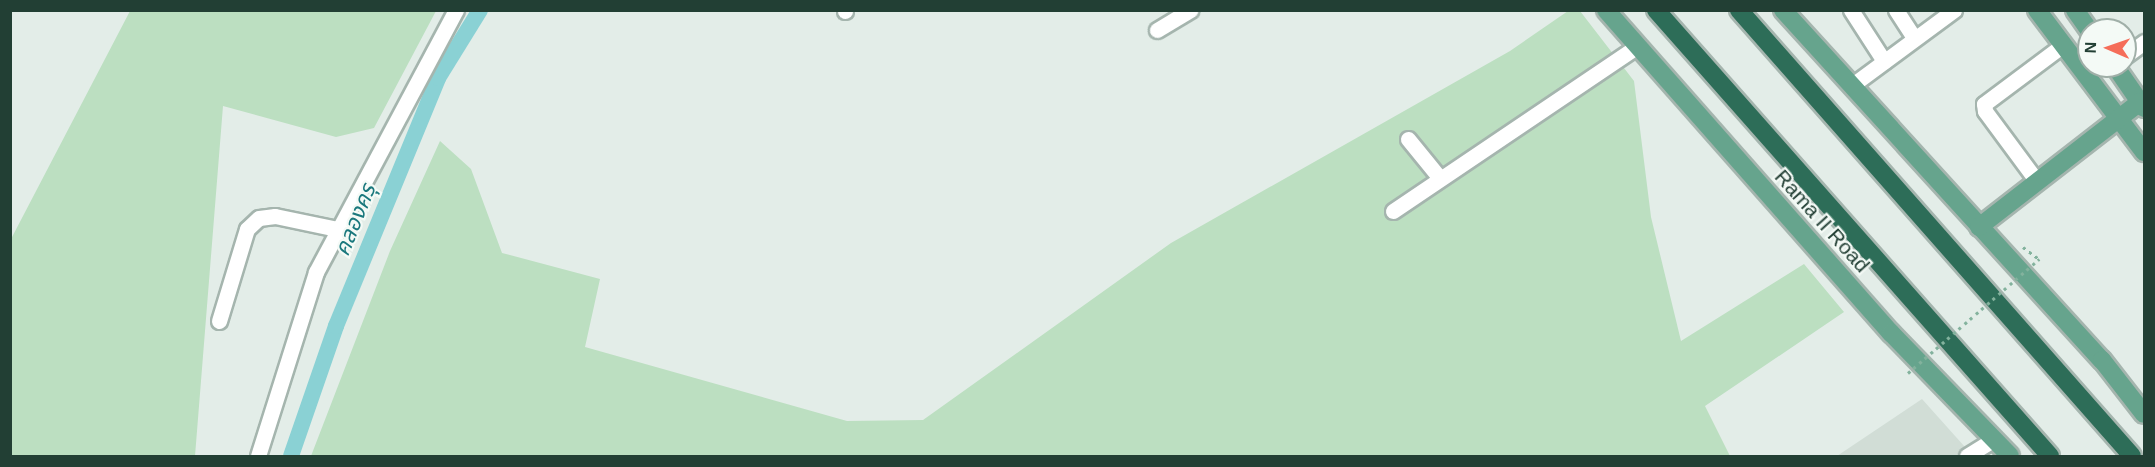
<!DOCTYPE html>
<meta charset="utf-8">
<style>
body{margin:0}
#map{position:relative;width:2155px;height:467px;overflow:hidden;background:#e3ede8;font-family:Arial,"Noto Sans Thai",sans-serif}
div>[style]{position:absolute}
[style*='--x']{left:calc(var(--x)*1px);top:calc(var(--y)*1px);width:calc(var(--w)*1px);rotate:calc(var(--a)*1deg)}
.built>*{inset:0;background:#d1ddd6}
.green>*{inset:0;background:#bcdfc1}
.canal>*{height:16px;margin:-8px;padding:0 8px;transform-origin:8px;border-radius:8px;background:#8ad1d4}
.path>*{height:3px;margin-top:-1.5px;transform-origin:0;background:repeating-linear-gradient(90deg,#83b29d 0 3px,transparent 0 7.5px)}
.roads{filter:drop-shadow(2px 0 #a5b5ae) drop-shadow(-2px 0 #a5b5ae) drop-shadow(0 2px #a5b5ae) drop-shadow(0 -2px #a5b5ae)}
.minor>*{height:15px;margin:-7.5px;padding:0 7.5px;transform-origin:7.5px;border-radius:7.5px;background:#fff}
.major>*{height:18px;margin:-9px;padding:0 9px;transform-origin:9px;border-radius:9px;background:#66a48d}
.highway>*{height:18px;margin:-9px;padding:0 9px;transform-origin:9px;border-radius:9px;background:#2d6d58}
.path-bridge>*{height:3px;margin-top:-1.5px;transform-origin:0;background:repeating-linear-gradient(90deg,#83b29d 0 3px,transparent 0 7.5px)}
span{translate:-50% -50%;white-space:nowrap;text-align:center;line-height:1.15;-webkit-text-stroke:4.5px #f4faf6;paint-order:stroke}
.street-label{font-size:21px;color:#223f34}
.water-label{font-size:22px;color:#1a787d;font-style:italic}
.frame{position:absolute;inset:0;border:12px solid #223f34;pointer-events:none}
.north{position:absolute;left:2077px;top:18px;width:60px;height:60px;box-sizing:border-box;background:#f4faf6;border:2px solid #a0afa8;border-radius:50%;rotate:272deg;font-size:16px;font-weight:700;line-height:24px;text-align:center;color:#223f34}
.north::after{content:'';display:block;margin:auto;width:21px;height:27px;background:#f56d59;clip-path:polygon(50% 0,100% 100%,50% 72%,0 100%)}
</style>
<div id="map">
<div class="built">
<div style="clip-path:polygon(1922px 399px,1973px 456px,1837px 456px)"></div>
</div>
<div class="green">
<div style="clip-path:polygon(130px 11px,436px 11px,374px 128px,336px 137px,223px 106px,195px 456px,11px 456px,11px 239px)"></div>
<div style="clip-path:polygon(1568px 11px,1580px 11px,1634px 81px,1651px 217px,1681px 341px,1804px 264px,1844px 312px,1705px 406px,1730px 456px,311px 456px,390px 251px,440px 141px,471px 169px,502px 253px,600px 279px,585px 347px,847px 421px,923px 420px,1171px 243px,1510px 51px)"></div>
</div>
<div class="canal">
<div style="--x:291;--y:456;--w:138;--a:-70.9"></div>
<div style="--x:336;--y:326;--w:268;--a:-67.6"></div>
<div style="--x:438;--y:78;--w:80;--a:-58.3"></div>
</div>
<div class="path">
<div style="--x:2023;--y:247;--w:20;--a:37"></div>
</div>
<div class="roads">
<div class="minor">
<div style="--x:1851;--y:10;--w:61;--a:57.1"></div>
<div style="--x:1896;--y:10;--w:33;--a:57"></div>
<div style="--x:845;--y:11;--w:1;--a:-90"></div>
<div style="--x:1157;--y:30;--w:39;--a:-31"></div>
<div style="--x:2125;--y:56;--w:24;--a:-36"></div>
<div style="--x:1851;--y:86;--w:128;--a:-36.4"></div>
<div style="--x:1408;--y:139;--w:49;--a:50.8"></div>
<div style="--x:2036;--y:180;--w:86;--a:-126.5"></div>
<div style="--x:1985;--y:111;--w:7;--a:-98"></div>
<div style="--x:1984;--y:104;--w:99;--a:-36.8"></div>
<div style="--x:1393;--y:211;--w:295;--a:-34"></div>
<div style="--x:219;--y:321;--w:96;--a:-73.1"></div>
<div style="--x:247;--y:229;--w:16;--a:-43"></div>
<div style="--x:259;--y:218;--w:16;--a:-7"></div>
<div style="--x:275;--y:216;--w:63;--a:11.8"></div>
<div style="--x:258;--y:456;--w:193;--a:-72.5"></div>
<div style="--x:316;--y:272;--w:297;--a:-61.9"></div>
<div style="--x:1967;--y:456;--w:32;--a:-32"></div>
</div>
<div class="major">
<div style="--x:1606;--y:10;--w:431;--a:48.6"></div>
<div style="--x:1891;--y:333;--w:171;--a:45.9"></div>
<div style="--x:1783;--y:10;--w:474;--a:47.7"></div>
<div style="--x:2102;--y:360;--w:68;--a:52.1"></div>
<div style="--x:2037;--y:10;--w:178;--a:53"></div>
<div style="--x:2075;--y:10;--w:24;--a:55"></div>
<div style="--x:2115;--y:66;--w:51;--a:55.4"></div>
<div style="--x:1979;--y:227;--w:204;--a:-37.8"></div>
</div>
<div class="highway">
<div style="--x:1656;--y:10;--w:595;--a:48.54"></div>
<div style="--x:1739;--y:10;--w:594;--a:48.61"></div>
</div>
</div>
<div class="path-bridge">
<div style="--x:1908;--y:373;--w:174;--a:-41"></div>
</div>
<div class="street-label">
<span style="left:1822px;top:221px;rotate:48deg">Rama II Road</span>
</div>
<div class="water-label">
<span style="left:355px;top:220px;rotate:-68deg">คลองครุ</span>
</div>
<div class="frame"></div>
<div class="north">N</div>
</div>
